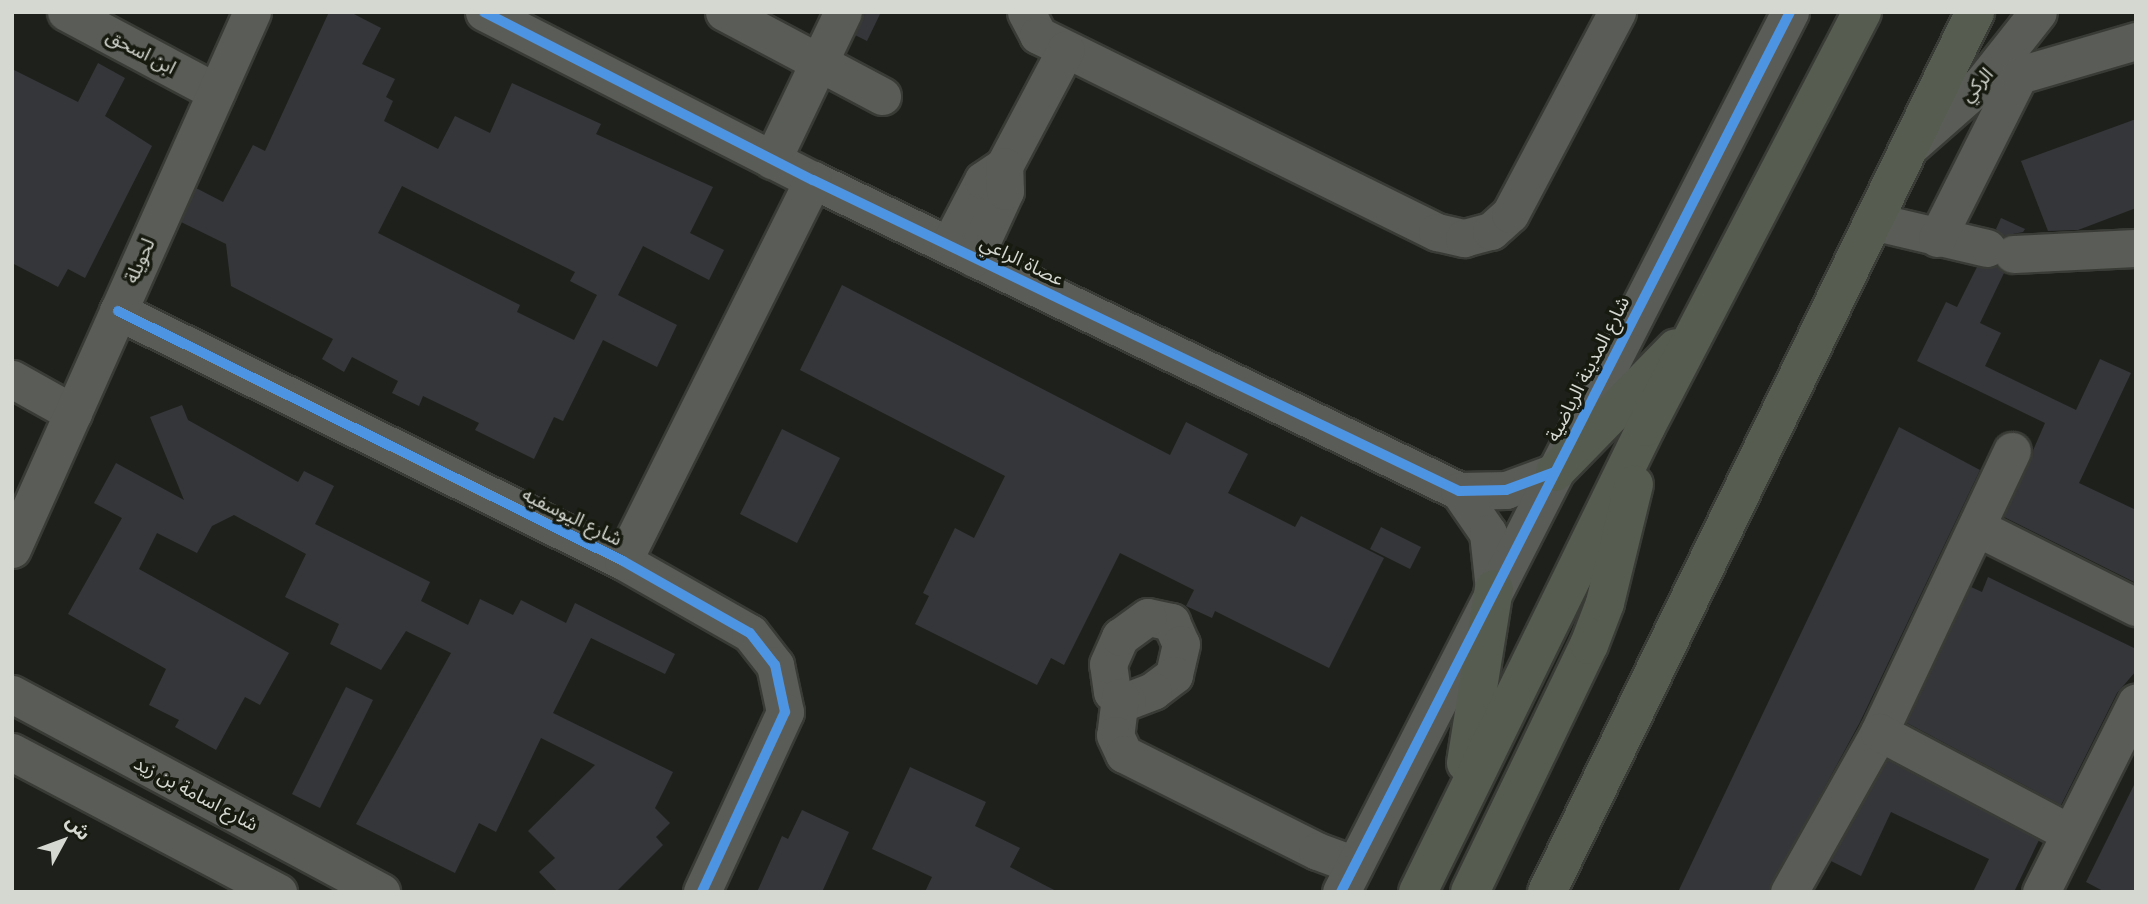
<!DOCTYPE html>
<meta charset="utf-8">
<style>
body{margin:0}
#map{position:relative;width:2148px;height:904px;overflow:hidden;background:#1e211b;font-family:"Open Sans","Noto Sans Arabic",sans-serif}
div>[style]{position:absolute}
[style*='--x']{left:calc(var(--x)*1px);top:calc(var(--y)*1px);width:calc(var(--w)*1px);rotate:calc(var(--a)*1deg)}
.building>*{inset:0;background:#35363a}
.roads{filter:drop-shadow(2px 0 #393b36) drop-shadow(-2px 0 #393b36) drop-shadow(0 2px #393b36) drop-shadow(0 -2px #393b36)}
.minor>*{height:37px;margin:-18.5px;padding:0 18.5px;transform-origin:18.5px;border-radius:18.5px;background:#5a5c57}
.major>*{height:38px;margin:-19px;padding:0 19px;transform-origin:19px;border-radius:19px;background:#575c50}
.cycleway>*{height:10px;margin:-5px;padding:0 5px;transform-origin:5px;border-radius:5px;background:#4d94e3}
span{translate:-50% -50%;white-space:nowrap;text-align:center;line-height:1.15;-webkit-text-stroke:7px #161a0f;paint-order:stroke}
.street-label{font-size:19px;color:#d5d8d0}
.frame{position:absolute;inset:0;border:14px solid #d5d8d0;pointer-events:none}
.north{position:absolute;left:28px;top:806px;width:70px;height:70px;-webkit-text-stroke:5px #161a0f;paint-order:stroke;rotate:49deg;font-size:19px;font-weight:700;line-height:28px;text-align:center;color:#d5d8d0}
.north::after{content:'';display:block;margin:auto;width:24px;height:32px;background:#d5d8d0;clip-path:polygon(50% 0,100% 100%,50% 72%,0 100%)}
</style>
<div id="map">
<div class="building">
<div style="clip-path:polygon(evenodd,329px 12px,350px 12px,381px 28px,362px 64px,395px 79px,386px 97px,393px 101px,384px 121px,438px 149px,455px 116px,490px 133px,512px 83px,601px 124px,596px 134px,713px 187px,690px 233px,724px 250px,709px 280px,643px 246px,618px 295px,677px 325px,657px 367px,603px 340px,563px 421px,554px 417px,534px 459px,475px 430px,479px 423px,423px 396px,419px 406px,392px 393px,398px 381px,352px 357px,344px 372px,322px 359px,333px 339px,231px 286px,226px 244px,181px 222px,196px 188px,223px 202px,253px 145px,265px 151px,329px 12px,402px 186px,575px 272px,570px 281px,597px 295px,574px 340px,517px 312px,520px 305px,378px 233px,402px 186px)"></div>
<div style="clip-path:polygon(864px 12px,881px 12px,867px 41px,855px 35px)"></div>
<div style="clip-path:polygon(98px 63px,125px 78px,105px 116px,152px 146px,85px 278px,68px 269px,58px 287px,12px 263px,12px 69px,78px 102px)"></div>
<div style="clip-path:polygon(2136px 119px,2136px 208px,2078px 230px,2048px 231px,2021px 161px)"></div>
<div style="clip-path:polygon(2001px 218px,2025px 229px,2023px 232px,2003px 236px,1996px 229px)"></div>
<div style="clip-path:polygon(1996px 266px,2004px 273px,1980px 323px,2001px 333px,1985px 366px,2076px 410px,2100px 359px,2131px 373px,2079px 483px,2136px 510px,2136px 583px,2004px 517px,2045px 423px,1917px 361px,1946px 302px,1957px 307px,1977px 267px)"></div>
<div style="clip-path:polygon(842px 285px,1170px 455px,1186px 422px,1248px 454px,1228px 493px,1295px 527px,1301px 516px,1384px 558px,1329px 668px,1215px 611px,1212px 618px,1186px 606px,1194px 590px,1120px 553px,1064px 665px,1051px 658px,1037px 685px,915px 624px,929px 596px,923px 593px,955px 528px,974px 538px,1005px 476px,800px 370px)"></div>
<div style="clip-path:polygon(182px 405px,188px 420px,298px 482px,304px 471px,334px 486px,315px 524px,430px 582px,421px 601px,468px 625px,480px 599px,513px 615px,521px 600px,566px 623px,575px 603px,675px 654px,665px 674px,591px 638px,553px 713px,673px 772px,655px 808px,670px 823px,656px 837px,663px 845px,616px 892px,558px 892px,539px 872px,555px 858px,528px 831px,595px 765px,541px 738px,496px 832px,479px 823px,455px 873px,356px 824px,451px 653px,406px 631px,381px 670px,330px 644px,339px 624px,285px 597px,306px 554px,234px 515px,212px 526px,197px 553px,157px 533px,139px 569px,289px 653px,260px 705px,245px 697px,216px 750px,175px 727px,179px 720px,149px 705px,166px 669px,68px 614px,122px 518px,94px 503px,116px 463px,184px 500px,150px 417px)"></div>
<div style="clip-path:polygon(1899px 427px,1980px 470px,1860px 722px,1768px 892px,1678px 892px)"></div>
<div style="clip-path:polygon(782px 429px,840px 458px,797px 543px,740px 514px)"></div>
<div style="clip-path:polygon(1381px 527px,1421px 547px,1410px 569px,1370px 549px)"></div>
<div style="clip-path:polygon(1988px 577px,2136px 649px,2136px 671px,2117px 693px,2061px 805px,1907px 723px,1971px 587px,1982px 592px)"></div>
<div style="clip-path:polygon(346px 687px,373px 700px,320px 808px,292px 794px)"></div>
<div style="clip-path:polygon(1887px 760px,2039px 840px,2014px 892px,1973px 892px,1989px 859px,1891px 812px,1861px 876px,1831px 861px)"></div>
<div style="clip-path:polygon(910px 767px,986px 802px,975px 826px,1020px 848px,1010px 867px,1058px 892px,925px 892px,932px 877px,872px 849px)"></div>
<div style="clip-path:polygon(2136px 781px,2136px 892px,2105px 892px,2086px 882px)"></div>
<div style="clip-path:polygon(802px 810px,849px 832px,822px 892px,757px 892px,782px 836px,788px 839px)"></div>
</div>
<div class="roads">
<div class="minor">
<div style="--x:66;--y:12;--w:170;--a:28.1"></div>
<div style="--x:484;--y:12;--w:369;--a:27.1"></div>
<div style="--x:813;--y:180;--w:717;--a:25.71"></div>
<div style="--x:1459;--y:491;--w:47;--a:-1.2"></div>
<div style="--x:1506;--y:490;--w:52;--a:-20.2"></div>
<div style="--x:724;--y:12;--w:179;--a:28"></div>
<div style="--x:1026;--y:12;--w:26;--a:62"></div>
<div style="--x:1038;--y:35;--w:445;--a:26.3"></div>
<div style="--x:1437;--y:232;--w:28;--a:13"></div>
<div style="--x:1464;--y:238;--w:28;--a:-15"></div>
<div style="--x:1491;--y:231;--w:25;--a:-42"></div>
<div style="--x:1510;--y:214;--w:229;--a:-62.1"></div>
<div style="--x:1908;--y:148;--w:98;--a:-41.3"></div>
<div style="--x:1982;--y:83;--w:90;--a:-51.7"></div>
<div style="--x:772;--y:160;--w:164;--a:-64.4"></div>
<div style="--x:1872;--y:221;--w:118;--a:13.2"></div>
<div style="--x:1937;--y:238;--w:182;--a:-63.3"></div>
<div style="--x:2019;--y:75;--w:122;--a:-16.2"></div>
<div style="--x:949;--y:245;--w:73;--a:-62.4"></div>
<div style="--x:983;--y:180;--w:25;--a:-34"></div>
<div style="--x:1004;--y:166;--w:132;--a:-62.1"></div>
<div style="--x:2013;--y:254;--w:123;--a:-2.8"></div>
<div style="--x:974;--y:258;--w:74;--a:-65.2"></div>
<div style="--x:1005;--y:191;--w:25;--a:-92"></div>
<div style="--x:118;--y:311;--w:563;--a:26.34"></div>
<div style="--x:623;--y:561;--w:146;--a:29.6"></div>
<div style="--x:750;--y:633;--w:41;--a:52"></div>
<div style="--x:775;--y:665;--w:48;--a:78"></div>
<div style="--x:785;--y:712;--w:198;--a:114.8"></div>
<div style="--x:12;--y:379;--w:70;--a:29.1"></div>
<div style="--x:1459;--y:491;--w:51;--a:55.4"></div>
<div style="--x:1488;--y:533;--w:56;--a:83.9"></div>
<div style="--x:1978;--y:528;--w:177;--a:26.6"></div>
<div style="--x:12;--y:549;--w:588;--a:-65.92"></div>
<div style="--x:623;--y:561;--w:426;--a:-63.5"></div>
<div style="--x:1148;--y:617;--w:24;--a:12"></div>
<div style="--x:1171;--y:622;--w:24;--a:66"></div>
<div style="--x:1181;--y:644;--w:32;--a:103"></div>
<div style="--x:1174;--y:675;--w:26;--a:143"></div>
<div style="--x:1153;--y:691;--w:28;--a:159"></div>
<div style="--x:1127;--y:701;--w:17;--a:-149"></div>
<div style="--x:1112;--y:692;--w:28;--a:-98"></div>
<div style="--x:1108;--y:664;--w:30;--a:-66"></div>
<div style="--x:1120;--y:637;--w:34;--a:-36"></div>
<div style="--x:12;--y:694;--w:419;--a:28.2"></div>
<div style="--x:1120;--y:697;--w:38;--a:97"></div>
<div style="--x:1115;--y:735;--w:21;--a:65"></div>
<div style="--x:1124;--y:754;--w:216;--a:26.7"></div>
<div style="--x:1317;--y:851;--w:40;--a:20.2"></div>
<div style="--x:1879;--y:732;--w:311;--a:-64.7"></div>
<div style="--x:12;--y:752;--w:301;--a:27.8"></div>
<div style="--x:1341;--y:892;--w:988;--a:-62.97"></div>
<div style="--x:1789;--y:892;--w:184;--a:-60.6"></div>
<div style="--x:1879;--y:732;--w:216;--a:27.9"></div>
<div style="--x:2041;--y:892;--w:212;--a:-63.4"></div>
</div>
<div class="major">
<div style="--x:1555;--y:472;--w:173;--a:-45.7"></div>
<div style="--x:1466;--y:763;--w:176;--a:-80.9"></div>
<div style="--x:1418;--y:892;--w:518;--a:-63.88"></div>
<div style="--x:1646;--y:427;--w:468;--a:-62.5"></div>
<div style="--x:1470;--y:892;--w:274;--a:-64.3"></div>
<div style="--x:1589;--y:645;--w:45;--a:-69.1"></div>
<div style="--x:1605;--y:603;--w:122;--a:-76.3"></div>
<div style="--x:1547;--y:892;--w:979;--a:-64.06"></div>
</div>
</div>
<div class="cycleway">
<div style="--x:484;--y:12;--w:369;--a:27.1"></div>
<div style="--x:813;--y:180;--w:717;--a:25.71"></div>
<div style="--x:1459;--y:491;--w:47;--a:-1.2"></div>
<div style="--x:1506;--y:490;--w:52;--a:-20.2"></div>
<div style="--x:118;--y:311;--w:563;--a:26.34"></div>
<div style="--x:623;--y:561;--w:146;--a:29.6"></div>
<div style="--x:750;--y:633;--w:41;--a:52"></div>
<div style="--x:775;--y:665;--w:48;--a:78"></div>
<div style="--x:785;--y:712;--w:198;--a:114.8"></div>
<div style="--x:1341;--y:892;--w:988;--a:-62.97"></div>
</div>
<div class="street-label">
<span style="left:141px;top:52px;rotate:28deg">ابن اسحق</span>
<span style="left:1977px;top:85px;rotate:-47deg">الركي</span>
<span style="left:140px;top:261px;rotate:-66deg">لحويلة</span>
<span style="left:1022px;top:261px;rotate:26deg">عصاة الراعي</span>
<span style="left:1588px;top:369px;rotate:-63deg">شارع المدينة الرياضية</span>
<span style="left:572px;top:517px;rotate:26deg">شارع اليوسفيه</span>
<span style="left:196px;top:794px;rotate:28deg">شارع اسامة بن زيد</span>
</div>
<div class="frame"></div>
<div class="north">ش</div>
</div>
